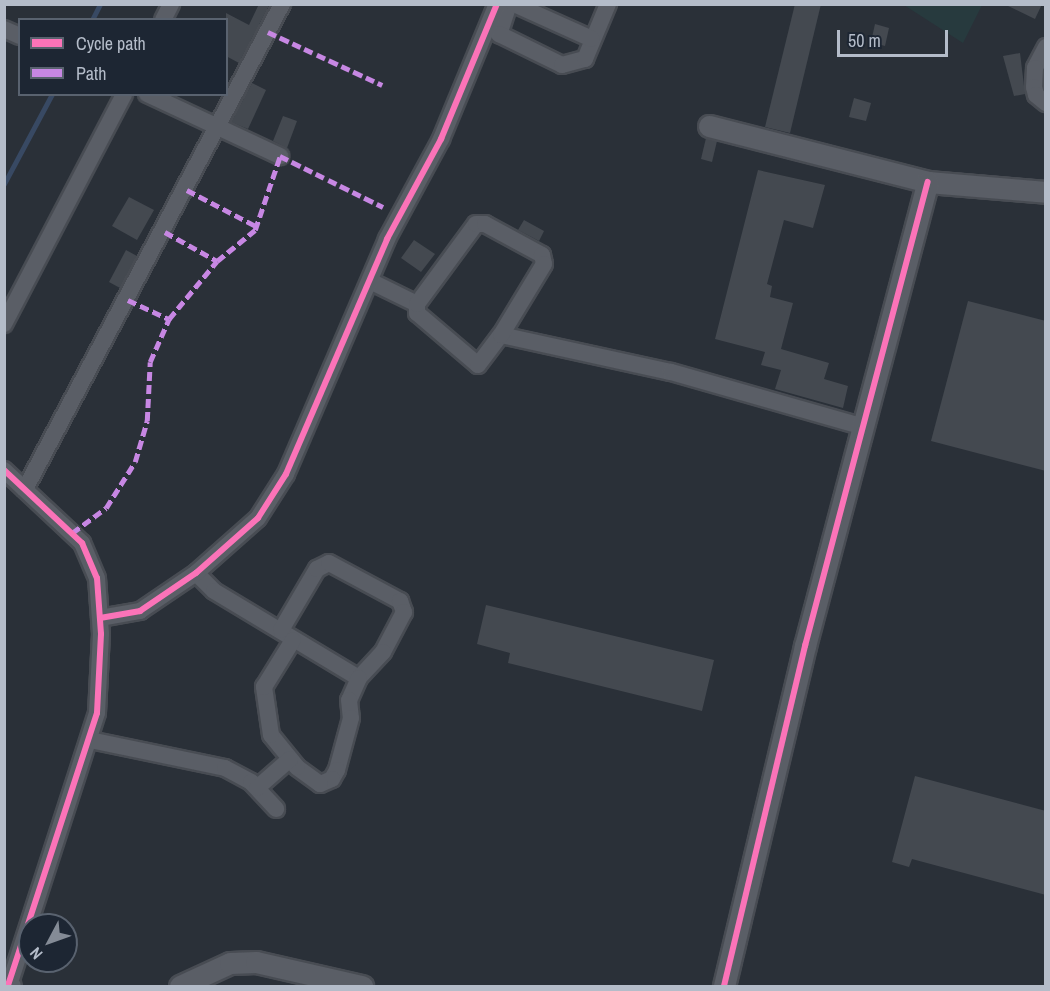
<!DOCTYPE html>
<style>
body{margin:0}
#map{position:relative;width:1050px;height:991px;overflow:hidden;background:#2a3038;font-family:"Archivo Narrow",sans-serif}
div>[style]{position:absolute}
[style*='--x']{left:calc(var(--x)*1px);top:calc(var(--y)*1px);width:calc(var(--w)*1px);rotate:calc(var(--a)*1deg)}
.green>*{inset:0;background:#273a3e}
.stream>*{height:4.5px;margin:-2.25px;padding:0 2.25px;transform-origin:2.25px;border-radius:2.25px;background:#384963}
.building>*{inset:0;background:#444950}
.roads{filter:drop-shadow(2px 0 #484c53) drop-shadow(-2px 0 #484c53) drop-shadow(0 2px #484c53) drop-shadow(0 -2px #484c53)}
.minor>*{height:16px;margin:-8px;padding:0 8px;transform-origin:8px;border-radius:8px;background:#5a5e66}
.tertiary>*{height:21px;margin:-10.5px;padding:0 10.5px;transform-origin:10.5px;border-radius:10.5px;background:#5a5e66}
.quiet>*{height:4.5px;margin-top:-2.25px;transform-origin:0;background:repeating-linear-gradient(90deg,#c787e3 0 9px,transparent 0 13.5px)}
.cycleway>*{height:6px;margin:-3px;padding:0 3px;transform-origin:3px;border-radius:3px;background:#fb73b8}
span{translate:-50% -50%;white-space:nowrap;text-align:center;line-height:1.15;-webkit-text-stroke:4.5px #1d2633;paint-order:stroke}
.frame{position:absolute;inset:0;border:6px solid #b4bcc9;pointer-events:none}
.legend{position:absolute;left:18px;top:18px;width:210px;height:78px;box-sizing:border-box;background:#1d2633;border:2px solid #59626f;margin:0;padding:8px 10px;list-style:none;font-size:18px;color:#b4bcc9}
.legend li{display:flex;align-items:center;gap:12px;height:30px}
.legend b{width:30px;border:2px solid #59626f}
.north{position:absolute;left:18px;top:913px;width:60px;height:60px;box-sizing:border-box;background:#1d2633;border:2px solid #59626f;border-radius:50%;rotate:229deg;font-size:16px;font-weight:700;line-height:24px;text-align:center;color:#b4bcc9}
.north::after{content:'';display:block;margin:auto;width:21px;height:27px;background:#848b96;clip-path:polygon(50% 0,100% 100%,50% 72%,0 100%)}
.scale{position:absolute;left:837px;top:30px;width:111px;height:27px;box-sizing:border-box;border:3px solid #b4bcc9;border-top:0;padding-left:8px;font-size:18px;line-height:21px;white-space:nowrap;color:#b4bcc9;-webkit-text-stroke:4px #1d2633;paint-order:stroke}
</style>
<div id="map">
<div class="green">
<div style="clip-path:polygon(904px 5px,982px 5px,963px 43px)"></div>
</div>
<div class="stream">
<div style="--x:92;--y:20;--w:18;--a:-63"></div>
<div style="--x:4;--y:184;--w:102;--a:-61.9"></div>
</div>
<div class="building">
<div style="clip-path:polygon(259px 4px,270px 4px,239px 63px,226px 56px,226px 13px,249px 25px)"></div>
<div style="clip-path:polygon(795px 4px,821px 4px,790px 133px,765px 127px)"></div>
<div style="clip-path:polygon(1004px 4px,1042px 4px,1035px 19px)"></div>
<div style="clip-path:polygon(875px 24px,889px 28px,885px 46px,871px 42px)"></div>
<div style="clip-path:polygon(1020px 53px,1025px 94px,1014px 96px,1003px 56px)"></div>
<div style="clip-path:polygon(252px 83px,266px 90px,248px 129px,231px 122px)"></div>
<div style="clip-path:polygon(854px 98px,871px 103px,866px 121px,849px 117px)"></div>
<div style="clip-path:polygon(283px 116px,297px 121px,287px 148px,273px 141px)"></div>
<div style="clip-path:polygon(706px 138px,717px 141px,712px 162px,701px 159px)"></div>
<div style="clip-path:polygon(758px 170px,825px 185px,813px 228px,784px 220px,767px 284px,772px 286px,770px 297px,793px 303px,781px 349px,829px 363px,824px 379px,848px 386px,843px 408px,775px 389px,781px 370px,761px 365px,765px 352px,715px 339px)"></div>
<div style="clip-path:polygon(129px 197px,154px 210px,137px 240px,112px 226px)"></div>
<div style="clip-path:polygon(524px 220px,544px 231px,539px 241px,518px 230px)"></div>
<div style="clip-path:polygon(414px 240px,435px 254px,421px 272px,401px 258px)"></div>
<div style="clip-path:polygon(126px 250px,137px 256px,120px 288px,109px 282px)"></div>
<div style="clip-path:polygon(968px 301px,1046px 321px,1046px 471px,931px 441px)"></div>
<div style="clip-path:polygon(486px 605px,714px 660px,702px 711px,508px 663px,510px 653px,477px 644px)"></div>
<div style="clip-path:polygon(915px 776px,1046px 811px,1046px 895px,912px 859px,909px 867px,892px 862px)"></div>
</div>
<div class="roads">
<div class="minor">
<div style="--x:509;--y:4;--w:32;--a:108"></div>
<div style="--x:499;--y:34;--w:70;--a:26.2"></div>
<div style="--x:562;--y:65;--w:24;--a:-15"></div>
<div style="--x:585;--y:59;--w:60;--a:-67.3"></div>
<div style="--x:514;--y:4;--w:85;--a:24.2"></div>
<div style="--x:163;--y:20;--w:18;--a:-63"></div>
<div style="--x:4;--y:29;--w:17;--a:24"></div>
<div style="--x:1046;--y:47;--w:24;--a:118"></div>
<div style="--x:1035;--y:68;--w:19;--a:93"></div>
<div style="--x:1034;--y:87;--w:8;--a:76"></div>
<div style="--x:1036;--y:95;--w:13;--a:39"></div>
<div style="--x:147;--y:94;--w:147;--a:25"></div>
<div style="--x:370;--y:281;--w:52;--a:26.1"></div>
<div style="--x:417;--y:304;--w:9;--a:90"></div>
<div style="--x:417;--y:313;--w:80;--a:40.4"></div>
<div style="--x:478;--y:365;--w:38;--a:-53"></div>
<div style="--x:501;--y:335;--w:174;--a:12.3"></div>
<div style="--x:671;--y:372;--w:201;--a:15.9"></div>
<div style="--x:417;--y:304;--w:99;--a:-53.6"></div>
<div style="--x:476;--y:224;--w:9;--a:0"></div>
<div style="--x:485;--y:224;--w:65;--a:28.5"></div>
<div style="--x:542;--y:255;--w:9;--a:77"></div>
<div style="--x:544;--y:264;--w:83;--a:121.2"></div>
<div style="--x:4;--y:324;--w:259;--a:-62.4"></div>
<div style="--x:4;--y:470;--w:107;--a:43.1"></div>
<div style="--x:82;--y:543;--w:38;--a:67"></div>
<div style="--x:97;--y:578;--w:56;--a:85.9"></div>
<div style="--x:101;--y:634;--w:79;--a:92.9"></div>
<div style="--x:97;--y:713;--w:286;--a:107.9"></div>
<div style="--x:25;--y:489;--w:549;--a:-62.08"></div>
<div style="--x:196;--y:573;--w:25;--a:45"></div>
<div style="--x:214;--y:591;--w:169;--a:31"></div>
<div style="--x:100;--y:618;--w:41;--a:-9.9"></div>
<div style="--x:140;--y:611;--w:68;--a:-34.2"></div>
<div style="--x:196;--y:573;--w:83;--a:-41.6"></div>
<div style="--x:258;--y:518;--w:52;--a:-57.5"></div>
<div style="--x:286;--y:474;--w:256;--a:-66.7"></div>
<div style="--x:387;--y:239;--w:114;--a:-61.6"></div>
<div style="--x:441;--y:139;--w:146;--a:-67.5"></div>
<div style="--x:281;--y:630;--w:71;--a:-59.5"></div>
<div style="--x:317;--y:569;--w:13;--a:-27"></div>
<div style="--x:329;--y:563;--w:81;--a:28.2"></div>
<div style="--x:400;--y:601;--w:12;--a:70"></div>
<div style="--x:404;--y:612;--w:45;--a:117.7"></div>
<div style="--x:383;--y:652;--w:35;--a:133"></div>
<div style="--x:359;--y:678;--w:24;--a:114"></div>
<div style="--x:349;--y:700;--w:18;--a:84"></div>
<div style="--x:351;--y:718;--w:54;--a:105.1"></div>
<div style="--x:337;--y:770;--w:10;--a:119"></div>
<div style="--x:332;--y:779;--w:13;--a:157"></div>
<div style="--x:320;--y:784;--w:29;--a:-144"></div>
<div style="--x:297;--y:767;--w:41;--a:-129.1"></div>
<div style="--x:271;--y:735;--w:49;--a:-98.3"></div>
<div style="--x:264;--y:687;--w:55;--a:-58.3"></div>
<div style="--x:90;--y:740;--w:138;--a:11.7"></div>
<div style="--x:225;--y:768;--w:30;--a:28"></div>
<div style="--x:251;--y:782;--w:37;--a:47"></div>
<div style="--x:257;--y:788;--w:44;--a:-41.3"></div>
</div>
<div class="tertiary">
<div style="--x:709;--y:126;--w:226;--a:14.3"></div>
<div style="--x:928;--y:182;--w:118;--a:4.8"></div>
<div style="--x:8;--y:986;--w:2;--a:0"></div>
<div style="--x:180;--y:986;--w:55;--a:-24.7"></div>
<div style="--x:230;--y:963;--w:26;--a:-2"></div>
<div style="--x:256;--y:962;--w:109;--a:12.8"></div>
<div style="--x:724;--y:986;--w:350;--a:-76.6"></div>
<div style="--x:805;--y:646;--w:480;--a:-75.2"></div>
</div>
</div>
<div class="quiet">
<div style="--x:268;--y:32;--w:126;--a:24.9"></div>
<div style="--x:187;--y:190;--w:78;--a:27.6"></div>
<div style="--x:165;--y:232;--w:60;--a:29.1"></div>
<div style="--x:128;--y:300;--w:45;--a:24.9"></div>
<div style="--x:72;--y:533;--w:42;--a:-36.3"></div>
<div style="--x:106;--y:508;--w:54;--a:-57.8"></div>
<div style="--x:135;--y:462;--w:43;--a:-73.7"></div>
<div style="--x:147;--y:421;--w:59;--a:-87.1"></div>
<div style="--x:150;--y:362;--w:47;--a:-66.2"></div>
<div style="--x:169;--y:319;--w:75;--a:-50.4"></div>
<div style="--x:217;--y:261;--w:49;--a:-39.2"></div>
<div style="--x:255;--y:230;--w:78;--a:-71.3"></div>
<div style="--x:280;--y:156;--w:115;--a:26.3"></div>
</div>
<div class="cycleway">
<div style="--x:4;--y:470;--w:107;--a:43.1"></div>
<div style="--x:82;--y:543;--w:38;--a:67"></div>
<div style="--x:97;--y:578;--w:56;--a:85.9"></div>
<div style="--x:101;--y:634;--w:79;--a:92.9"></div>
<div style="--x:97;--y:713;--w:287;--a:108.1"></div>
<div style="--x:100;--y:618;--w:41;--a:-9.9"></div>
<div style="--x:140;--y:611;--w:68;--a:-34.2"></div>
<div style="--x:196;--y:573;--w:83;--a:-41.6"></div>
<div style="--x:258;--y:518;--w:52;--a:-57.5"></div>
<div style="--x:286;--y:474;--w:256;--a:-66.7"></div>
<div style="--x:387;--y:239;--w:114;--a:-61.6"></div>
<div style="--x:441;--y:139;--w:146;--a:-67.5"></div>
<div style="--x:724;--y:986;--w:350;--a:-76.6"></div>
<div style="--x:805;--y:646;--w:480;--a:-75.2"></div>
</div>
<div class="frame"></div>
<ul class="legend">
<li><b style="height:8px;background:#fb73b8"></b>Cycle path</li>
<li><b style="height:8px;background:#c787e3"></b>Path</li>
</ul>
<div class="north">N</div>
<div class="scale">50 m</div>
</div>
